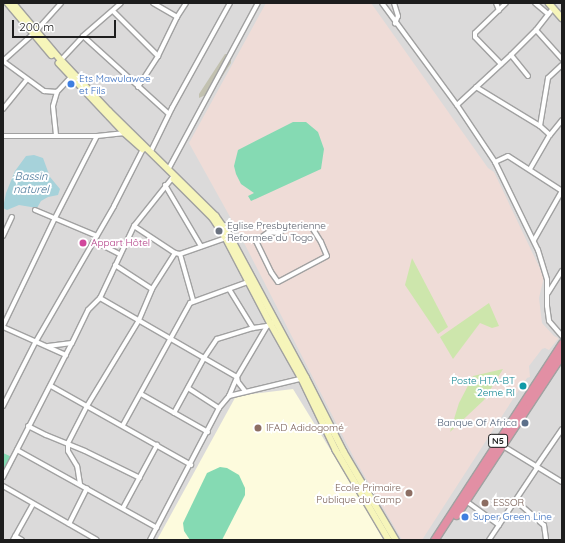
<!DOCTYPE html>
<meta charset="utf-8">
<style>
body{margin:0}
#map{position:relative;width:565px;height:543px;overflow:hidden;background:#eeeae4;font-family:Quicksand,sans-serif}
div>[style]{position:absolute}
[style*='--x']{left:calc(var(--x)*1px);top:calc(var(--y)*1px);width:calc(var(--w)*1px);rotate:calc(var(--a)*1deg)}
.residential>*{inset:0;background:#dbdada}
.education>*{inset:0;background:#fdfbdd}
.military>*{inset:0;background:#efdcd7}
.construction>*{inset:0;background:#c2c1b0}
.grass>*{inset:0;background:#cde6ac}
.pitch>*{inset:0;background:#85dab3}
.water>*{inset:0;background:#a6d2da}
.roads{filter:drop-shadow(1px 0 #a1a1a1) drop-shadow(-1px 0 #a1a1a1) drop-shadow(0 1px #a1a1a1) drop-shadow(0 -1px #a1a1a1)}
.street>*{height:4px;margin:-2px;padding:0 2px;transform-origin:2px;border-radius:2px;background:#fff}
.secondary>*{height:5.5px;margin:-2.75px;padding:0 2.75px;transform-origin:2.75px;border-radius:2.75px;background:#f6f5ba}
.highway>*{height:7px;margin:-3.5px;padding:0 3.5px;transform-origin:3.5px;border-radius:3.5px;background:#e28fa4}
.dots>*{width:11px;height:11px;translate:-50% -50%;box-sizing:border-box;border:2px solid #fff;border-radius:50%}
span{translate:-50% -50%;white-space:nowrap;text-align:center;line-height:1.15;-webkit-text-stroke:4px #fff;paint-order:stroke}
.shield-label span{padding:1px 3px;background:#fff;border:1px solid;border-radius:3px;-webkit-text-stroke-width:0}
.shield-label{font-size:9px;color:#1d1d1d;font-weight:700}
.shop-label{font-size:10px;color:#366cbe}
.left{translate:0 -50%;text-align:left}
.worship-label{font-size:10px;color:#5b616d}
.hotel-label{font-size:10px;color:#b23c85}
.culture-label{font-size:10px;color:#0d838f}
.right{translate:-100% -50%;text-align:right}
.service-label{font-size:10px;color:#4e5e75}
.education-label{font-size:10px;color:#785e54}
.water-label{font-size:11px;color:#497799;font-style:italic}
.frame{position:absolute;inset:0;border:4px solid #1d1d1d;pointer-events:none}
.scale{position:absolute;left:12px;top:20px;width:104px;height:18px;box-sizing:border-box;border:2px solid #1d1d1d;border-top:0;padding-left:5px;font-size:12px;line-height:14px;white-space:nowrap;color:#1d1d1d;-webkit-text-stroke:3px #fff;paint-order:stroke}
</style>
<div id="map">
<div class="residential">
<div style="clip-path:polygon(3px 3px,562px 3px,562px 540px,3px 540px)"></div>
</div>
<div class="education">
<div style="clip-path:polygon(293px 389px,386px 540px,157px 540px,236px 396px)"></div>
</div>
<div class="military">
<div style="clip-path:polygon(266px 3px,371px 3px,488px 168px,494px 172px,544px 277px,539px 298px,542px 323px,554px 336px,558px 338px,558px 339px,549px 350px,545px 348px,542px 349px,529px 366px,530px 377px,527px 378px,513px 399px,422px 540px,402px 540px,354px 458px,239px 233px,189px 143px)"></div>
</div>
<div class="construction">
<div style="clip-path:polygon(225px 54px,231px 55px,231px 63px,212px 92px,199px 98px,199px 94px)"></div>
</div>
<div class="grass">
<div style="clip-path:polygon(412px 258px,448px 327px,438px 334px,405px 285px)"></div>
<div style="clip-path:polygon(489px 303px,499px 326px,492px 328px,480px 323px,453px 359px,440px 337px)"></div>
<div style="clip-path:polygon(503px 369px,484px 400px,450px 432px,459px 403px,473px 376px)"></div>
</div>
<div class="pitch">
<div style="clip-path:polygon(293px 122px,306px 122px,318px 132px,324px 149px,321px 169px,251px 201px,248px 196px,254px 193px,241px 184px,236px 174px,234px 166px,238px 150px)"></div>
<div style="clip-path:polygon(3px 453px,12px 457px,3px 475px)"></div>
<div style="clip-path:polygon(220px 467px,227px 468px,239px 475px,245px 488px,245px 495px,222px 540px,190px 540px,184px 531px,183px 523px,207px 473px)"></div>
</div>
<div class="water">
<div style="clip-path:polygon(34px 155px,43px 158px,50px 177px,60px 189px,58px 195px,48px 197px,41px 201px,37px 208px,19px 205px,7px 210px,3px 208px,6px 193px,15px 171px,26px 156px)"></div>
</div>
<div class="roads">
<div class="street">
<div style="--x:153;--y:3;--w:28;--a:30"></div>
<div style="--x:382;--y:3;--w:127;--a:53.7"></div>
<div style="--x:457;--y:105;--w:69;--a:56.3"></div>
<div style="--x:495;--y:162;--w:98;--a:64"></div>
<div style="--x:538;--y:250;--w:31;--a:73"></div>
<div style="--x:547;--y:280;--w:26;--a:90"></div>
<div style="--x:547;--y:306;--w:15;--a:82"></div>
<div style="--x:549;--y:321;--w:20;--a:49"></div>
<div style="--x:394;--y:3;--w:14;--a:73"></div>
<div style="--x:398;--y:16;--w:8;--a:113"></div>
<div style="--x:496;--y:3;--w:8;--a:67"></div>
<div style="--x:535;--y:3;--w:17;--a:40"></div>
<div style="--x:113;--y:11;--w:64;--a:45"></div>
<div style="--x:536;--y:30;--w:39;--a:48"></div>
<div style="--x:36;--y:31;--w:38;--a:-48"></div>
<div style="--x:83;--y:36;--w:116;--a:42.2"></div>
<div style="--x:511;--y:55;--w:27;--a:51"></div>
<div style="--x:61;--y:60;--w:33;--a:-47"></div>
<div style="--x:83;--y:36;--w:50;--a:-41"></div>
<div style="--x:3;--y:61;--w:51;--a:36.2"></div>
<div style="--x:44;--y:91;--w:13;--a:4"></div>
<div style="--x:3;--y:61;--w:40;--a:-42"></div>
<div style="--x:501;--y:64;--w:37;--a:-134"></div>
<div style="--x:475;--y:37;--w:4;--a:-90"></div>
<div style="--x:475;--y:33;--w:43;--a:-44.1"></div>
<div style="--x:138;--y:87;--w:37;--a:-57"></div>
<div style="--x:158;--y:56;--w:43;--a:-64"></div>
<div style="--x:177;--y:17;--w:17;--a:-57"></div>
<div style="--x:476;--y:87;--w:75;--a:31.4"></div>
<div style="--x:457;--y:105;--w:74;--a:-42.8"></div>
<div style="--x:511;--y:55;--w:35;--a:-45"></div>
<div style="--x:536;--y:30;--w:28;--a:-52"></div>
<div style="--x:3;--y:109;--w:38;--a:-51"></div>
<div style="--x:56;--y:135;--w:29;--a:-96"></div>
<div style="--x:53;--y:106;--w:15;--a:-74"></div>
<div style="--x:57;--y:92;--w:21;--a:-47"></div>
<div style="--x:550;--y:135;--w:13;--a:-138"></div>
<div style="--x:540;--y:126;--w:49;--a:-80.5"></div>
<div style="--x:548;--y:78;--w:19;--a:-43"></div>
<div style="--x:3;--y:136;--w:94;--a:0"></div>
<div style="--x:97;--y:136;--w:28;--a:-6"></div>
<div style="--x:151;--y:151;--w:48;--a:-64"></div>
<div style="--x:172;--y:108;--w:120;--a:-61.1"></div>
<div style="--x:495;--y:162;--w:14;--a:-25"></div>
<div style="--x:508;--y:156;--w:64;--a:32.9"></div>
<div style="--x:169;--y:168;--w:187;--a:-61.7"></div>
<div style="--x:530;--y:169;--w:39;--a:-60"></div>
<div style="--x:550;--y:135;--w:19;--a:-51"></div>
<div style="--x:165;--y:185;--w:71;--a:59.5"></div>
<div style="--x:35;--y:210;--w:67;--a:22.8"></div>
<div style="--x:134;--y:226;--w:49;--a:33.4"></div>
<div style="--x:287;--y:228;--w:10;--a:151"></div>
<div style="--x:278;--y:233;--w:9;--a:-174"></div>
<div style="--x:269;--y:232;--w:16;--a:145"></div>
<div style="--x:256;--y:241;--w:34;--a:64"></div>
<div style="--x:271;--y:272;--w:12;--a:55"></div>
<div style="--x:278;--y:282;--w:55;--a:-28"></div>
<div style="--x:327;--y:256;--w:15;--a:-113"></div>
<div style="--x:321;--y:242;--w:19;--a:-122"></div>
<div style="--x:3;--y:236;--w:21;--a:-65"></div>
<div style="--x:534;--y:240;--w:56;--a:-60.3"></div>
<div style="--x:94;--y:241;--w:29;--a:27"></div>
<div style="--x:180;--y:254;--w:48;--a:74.2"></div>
<div style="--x:115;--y:265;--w:44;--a:33"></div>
<div style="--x:229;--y:289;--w:46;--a:58.4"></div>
<div style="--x:548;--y:293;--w:26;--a:-58"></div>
<div style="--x:100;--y:298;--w:158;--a:30"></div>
<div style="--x:237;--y:377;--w:5;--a:79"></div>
<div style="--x:238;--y:382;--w:11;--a:52"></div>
<div style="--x:3;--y:326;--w:120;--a:-64.3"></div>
<div style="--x:55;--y:218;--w:92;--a:-62.9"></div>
<div style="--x:3;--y:327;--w:69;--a:24"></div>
<div style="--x:48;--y:346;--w:24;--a:-7"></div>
<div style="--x:72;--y:343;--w:37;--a:-64"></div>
<div style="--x:88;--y:310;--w:17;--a:-45"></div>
<div style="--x:100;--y:298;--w:80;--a:-64.7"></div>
<div style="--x:134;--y:226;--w:63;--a:-51.5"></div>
<div style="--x:51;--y:386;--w:161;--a:29.4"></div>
<div style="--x:188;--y:388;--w:37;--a:33"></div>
<div style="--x:141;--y:394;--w:77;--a:29.6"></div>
<div style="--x:229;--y:396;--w:77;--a:-13.5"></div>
<div style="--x:3;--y:406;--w:71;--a:-63.1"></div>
<div style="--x:35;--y:343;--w:158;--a:-60"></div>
<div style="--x:114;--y:206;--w:66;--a:-63"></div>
<div style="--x:174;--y:413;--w:63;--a:-61.4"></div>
<div style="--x:204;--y:358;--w:23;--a:-56"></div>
<div style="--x:217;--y:339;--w:38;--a:-17"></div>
<div style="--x:253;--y:328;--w:14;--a:-8"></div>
<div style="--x:123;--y:425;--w:139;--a:-61.2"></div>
<div style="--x:190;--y:303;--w:64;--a:-20.1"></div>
<div style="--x:28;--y:426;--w:20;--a:27"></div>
<div style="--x:46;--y:435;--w:42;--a:22.3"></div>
<div style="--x:85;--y:451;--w:61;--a:26.1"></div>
<div style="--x:503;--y:446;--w:69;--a:31.4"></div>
<div style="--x:17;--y:450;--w:160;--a:29.1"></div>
<div style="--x:536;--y:467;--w:46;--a:-55.6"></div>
<div style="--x:3;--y:477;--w:151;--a:-62.8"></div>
<div style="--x:80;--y:484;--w:18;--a:-99"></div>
<div style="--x:77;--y:466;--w:17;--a:-121"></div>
<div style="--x:68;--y:451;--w:8;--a:-90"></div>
<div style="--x:68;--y:443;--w:42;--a:-62.8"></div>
<div style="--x:87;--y:406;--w:100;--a:-58.8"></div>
<div style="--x:139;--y:320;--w:34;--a:-67"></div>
<div style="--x:152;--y:289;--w:43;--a:-57.4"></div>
<div style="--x:175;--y:253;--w:5;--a:11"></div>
<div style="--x:180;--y:254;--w:49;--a:-19.2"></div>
<div style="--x:3;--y:486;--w:108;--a:29.9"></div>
<div style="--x:466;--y:501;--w:41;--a:36"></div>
<div style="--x:516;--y:501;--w:37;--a:41"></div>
<div style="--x:544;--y:525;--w:15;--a:82"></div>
<div style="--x:123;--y:508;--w:72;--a:-61.6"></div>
<div style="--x:69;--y:524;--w:40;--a:-63.4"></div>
<div style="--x:15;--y:536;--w:8;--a:30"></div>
<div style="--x:13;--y:540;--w:41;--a:-60.9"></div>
<div style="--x:150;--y:540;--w:149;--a:-62.4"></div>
<div style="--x:219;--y:408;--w:16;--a:-50"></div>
<div style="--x:229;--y:396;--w:21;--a:-67"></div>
<div style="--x:237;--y:377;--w:59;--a:-59.5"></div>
<div style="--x:267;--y:326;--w:6;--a:-31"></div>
<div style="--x:489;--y:540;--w:87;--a:-56.3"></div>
</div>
<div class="secondary">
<div style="--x:8;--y:3;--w:68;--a:49.8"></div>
<div style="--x:13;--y:3;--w:75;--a:49.9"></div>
<div style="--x:61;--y:60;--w:70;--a:46.7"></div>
<div style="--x:109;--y:111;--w:150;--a:44.5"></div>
<div style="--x:216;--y:216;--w:24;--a:55"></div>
<div style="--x:230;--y:236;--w:160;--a:61.7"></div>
<div style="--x:306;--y:377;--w:84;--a:63.1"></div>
<div style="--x:344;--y:452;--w:102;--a:59.4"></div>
<div style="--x:549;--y:3;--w:20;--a:49"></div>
<div style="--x:59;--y:63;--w:96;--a:46.7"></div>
<div style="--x:125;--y:133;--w:24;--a:42"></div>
<div style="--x:174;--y:179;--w:55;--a:45"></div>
<div style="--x:213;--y:218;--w:24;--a:57"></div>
<div style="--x:226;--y:238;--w:97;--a:62.4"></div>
<div style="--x:271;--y:324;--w:63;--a:60.6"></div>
<div style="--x:302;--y:379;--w:79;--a:64.4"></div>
<div style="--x:336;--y:450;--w:104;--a:59.5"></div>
</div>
<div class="highway">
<div style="--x:456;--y:515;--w:193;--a:-56.6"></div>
<div style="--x:434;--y:540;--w:235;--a:-57"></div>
</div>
</div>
<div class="dots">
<div style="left:71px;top:84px;background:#3f7fe0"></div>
<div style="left:219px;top:231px;background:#6b7280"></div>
<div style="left:83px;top:243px;background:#d1479c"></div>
<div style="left:523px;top:386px;background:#0f9aa8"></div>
<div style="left:525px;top:423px;background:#5c6f8a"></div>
<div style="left:258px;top:428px;background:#8d6e63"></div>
<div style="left:409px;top:493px;background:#8d6e63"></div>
<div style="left:485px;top:503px;background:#8d6e63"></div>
<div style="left:465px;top:517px;background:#3f7fe0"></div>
</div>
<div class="shield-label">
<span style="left:498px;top:441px">N5</span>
</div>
<div class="shop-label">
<span class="left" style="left:79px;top:84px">Ets Mawulawoe<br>et Fils</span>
<span class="left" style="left:473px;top:517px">Super Green Line</span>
</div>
<div class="worship-label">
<span class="left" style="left:227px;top:231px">Eglise Presbyterienne<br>Reformee du Togo</span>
</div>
<div class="hotel-label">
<span class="left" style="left:91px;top:243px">Appart Hôtel</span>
</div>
<div class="culture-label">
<span class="right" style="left:515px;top:386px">Poste HTA-BT<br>2eme RI</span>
</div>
<div class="service-label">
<span class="right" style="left:517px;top:423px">Banque Of Africa</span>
</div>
<div class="education-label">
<span class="left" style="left:266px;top:428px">IFAD Adidogomé</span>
<span class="right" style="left:401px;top:493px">Ecole Primaire<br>Publique du Camp</span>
<span class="left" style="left:493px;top:503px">ESSOR</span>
</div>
<div class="water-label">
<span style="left:31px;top:183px">Bassin<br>naturel</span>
</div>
<div class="frame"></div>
<div class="scale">200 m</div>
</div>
